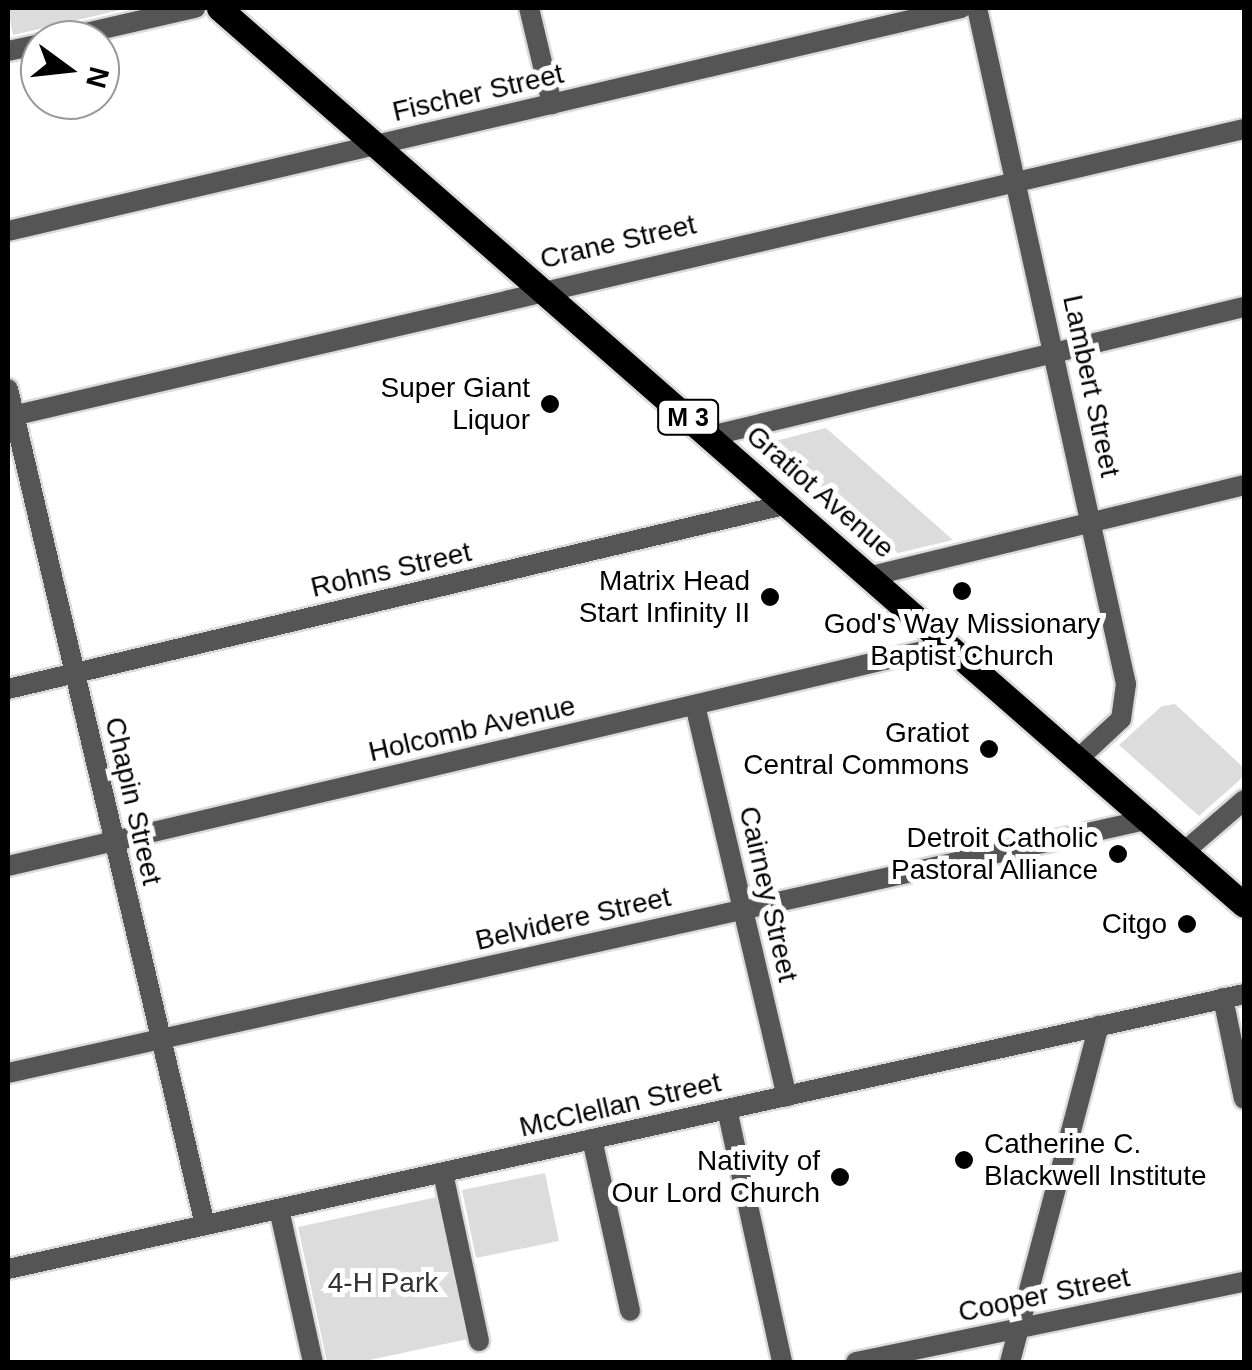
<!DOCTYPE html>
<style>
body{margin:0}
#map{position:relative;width:1252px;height:1370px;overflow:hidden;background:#fff;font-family:Helvetica,sans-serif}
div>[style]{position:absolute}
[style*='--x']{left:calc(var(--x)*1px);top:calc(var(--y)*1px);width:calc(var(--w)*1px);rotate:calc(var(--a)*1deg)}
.green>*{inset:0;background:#dcdcdc}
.roads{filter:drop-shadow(2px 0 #dbdbdb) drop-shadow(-2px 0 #dbdbdb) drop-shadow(0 2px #dbdbdb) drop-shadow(0 -2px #dbdbdb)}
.minor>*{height:20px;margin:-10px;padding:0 10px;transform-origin:10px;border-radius:10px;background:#555}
.major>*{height:25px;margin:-12.5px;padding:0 12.5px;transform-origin:12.5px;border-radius:12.5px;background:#000}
.dots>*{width:28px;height:28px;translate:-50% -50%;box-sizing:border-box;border:5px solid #fff;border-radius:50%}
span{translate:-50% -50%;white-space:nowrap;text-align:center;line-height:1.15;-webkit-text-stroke:10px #fff;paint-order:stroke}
.shield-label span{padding:2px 8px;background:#fff;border:2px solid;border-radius:8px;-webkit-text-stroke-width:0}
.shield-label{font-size:25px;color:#000;font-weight:700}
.street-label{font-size:28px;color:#000}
.poi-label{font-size:28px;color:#000}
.right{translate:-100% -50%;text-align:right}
.left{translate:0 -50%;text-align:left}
.park-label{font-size:28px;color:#333}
.frame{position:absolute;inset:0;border:10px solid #000;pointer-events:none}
.north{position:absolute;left:20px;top:20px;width:100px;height:100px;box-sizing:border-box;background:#fff;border:2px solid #999;border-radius:50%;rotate:105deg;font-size:28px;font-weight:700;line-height:40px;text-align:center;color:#000}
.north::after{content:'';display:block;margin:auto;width:35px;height:45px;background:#000;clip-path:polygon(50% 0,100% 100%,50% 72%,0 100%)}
</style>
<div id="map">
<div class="green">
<div style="clip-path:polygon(8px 8px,129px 8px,13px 35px)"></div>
<div style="clip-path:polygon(826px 428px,953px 540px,898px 553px,771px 442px)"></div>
<div style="clip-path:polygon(1175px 704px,1244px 768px,1244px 776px,1199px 816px,1119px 745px,1162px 706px)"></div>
<div style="clip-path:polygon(545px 1173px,559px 1241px,476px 1258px,462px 1190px)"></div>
<div style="clip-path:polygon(437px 1197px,468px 1339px,360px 1362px,327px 1362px,298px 1227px)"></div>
</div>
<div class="roads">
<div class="minor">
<div style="--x:529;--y:8;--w:99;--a:76.5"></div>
<div style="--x:977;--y:8;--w:692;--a:77.57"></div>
<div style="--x:1126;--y:684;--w:35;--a:98"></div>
<div style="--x:1121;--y:719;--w:57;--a:137.1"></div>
<div style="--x:55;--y:40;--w:144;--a:-12.9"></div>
<div style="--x:8;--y:51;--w:33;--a:-12"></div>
<div style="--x:8;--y:231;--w:979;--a:-13.17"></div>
<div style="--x:8;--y:389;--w:859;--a:76.74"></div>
<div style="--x:8;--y:417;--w:1269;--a:-13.12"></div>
<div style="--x:710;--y:436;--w:549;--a:-13.58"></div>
<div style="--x:871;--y:576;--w:384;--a:-13.7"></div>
<div style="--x:8;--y:689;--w:802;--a:-13.34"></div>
<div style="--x:695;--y:705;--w:402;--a:76.8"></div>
<div style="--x:1185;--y:851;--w:78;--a:-40.8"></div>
<div style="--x:8;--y:866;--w:967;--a:-13.22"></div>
<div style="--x:1223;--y:998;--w:103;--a:78.3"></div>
<div style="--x:8;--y:1073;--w:1170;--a:-12.54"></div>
<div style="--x:727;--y:1109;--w:259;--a:77.7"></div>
<div style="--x:592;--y:1139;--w:176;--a:77.5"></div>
<div style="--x:443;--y:1173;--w:172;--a:77.9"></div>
<div style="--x:279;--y:1209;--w:157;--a:77.5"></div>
<div style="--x:8;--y:1269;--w:1266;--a:-12.54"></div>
<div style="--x:856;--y:1362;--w:396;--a:-11.7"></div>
<div style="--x:1010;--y:1362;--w:348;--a:-75.2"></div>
</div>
<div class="major">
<div style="--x:219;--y:8;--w:1362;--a:41.19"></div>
</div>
</div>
<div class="dots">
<div style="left:550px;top:404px;background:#000"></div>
<div style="left:962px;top:591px;background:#000"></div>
<div style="left:770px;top:597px;background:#000"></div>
<div style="left:989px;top:749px;background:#000"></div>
<div style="left:1118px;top:854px;background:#000"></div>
<div style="left:1187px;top:924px;background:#000"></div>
<div style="left:964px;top:1160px;background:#000"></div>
<div style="left:840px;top:1177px;background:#000"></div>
</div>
<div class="shield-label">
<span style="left:688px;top:417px">M 3</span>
</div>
<div class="street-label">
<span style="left:478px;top:93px;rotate:-13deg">Fischer Street</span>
<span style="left:618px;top:242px;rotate:-13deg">Crane Street</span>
<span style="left:1091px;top:386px;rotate:78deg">Lambert Street</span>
<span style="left:820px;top:492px;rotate:41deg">Gratiot Avenue</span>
<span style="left:391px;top:570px;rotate:-13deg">Rohns Street</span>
<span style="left:472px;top:729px;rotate:-13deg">Holcomb Avenue</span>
<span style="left:133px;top:801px;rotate:77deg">Chapin Street</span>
<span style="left:768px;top:894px;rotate:77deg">Cairney Street</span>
<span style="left:573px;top:919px;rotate:-13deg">Belvidere Street</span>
<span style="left:620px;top:1105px;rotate:-13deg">McClellan Street</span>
<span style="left:1044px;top:1295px;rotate:-12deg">Cooper Street</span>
</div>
<div class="poi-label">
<span class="right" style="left:530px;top:404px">Super Giant<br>Liquor</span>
<span class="right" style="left:750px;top:597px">Matrix Head<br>Start Infinity II</span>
<span style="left:962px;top:640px">God's Way Missionary<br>Baptist Church</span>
<span class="right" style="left:969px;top:749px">Gratiot<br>Central Commons</span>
<span class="right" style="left:1098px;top:854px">Detroit Catholic<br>Pastoral Alliance</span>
<span class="right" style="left:1167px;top:924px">Citgo</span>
<span class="left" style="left:984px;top:1160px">Catherine C.<br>Blackwell Institute</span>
<span class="right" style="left:820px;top:1177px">Nativity of<br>Our Lord Church</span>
</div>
<div class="park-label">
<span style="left:383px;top:1283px">4-H Park</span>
</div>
<div class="frame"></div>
<div class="north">N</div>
</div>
